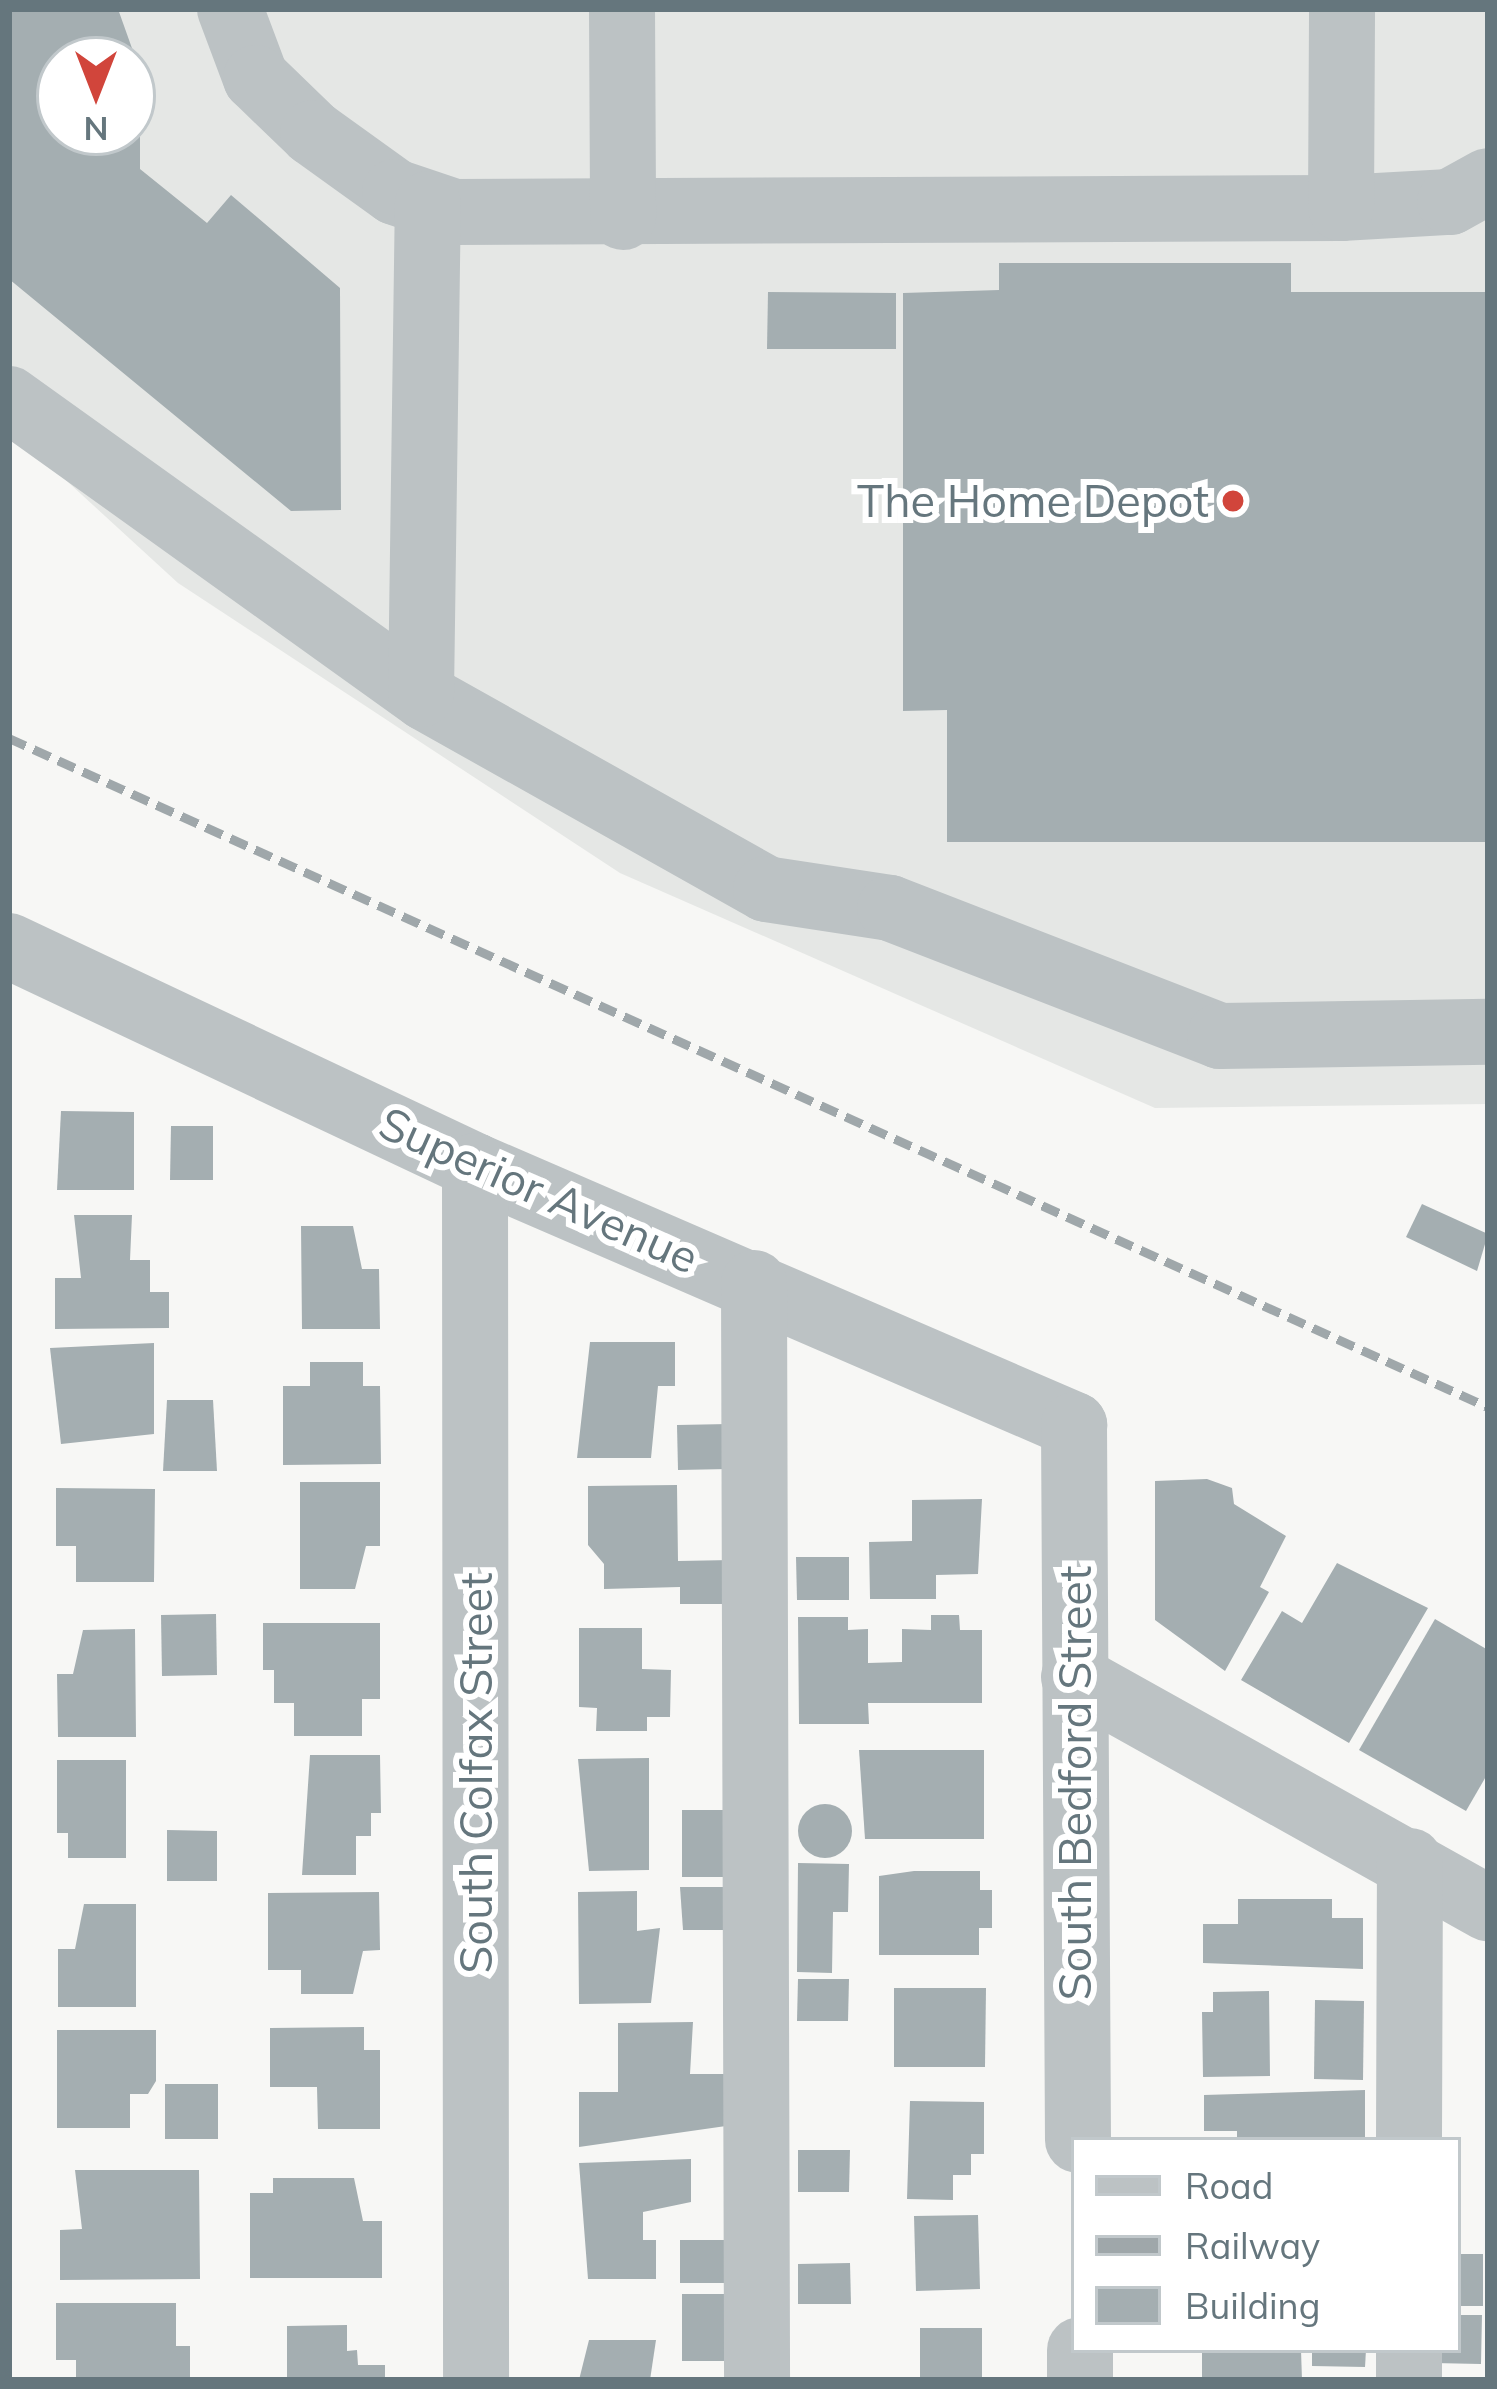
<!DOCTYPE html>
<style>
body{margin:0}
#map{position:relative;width:1497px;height:2389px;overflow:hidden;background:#f7f7f5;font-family:Mulish,sans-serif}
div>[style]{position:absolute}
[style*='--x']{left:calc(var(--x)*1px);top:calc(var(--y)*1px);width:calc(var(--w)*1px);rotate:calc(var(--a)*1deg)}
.built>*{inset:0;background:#e5e7e5}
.building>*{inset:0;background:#a4aeb1}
.round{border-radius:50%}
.minor>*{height:66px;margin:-33px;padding:0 33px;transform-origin:33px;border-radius:33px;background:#bcc2c4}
.rail>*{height:9px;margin-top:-4.5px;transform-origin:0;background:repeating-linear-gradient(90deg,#9fa7aa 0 18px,transparent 0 27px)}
.dots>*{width:33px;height:33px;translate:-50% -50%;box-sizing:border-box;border:6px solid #fff;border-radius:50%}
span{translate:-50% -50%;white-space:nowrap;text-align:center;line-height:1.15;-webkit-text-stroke:12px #fff;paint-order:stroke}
.poi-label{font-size:45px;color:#65767d}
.right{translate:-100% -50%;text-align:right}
.street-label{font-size:45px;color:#65767d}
.frame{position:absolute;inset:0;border:12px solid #65767d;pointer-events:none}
.legend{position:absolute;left:1071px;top:2137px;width:390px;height:216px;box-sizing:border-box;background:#fff;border:3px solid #c1c8cb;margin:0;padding:15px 21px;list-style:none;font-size:36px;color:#65767d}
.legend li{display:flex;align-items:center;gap:24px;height:60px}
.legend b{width:60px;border:3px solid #c1c8cb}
.north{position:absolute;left:36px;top:36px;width:120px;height:120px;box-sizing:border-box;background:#fff;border:3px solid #c1c8cb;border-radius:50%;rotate:180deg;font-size:33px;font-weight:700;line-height:48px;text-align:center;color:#65767d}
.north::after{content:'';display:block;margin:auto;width:42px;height:54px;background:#d1453b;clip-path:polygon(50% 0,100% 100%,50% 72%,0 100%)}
</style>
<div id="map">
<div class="built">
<div style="clip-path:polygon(evenodd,9px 9px,1488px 9px,1488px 1104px,1155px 1108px,620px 873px,178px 583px,9px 428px,9px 9px,60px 60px,132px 60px,132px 132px,60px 132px,60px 60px)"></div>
</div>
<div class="building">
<div style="clip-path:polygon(evenodd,9px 9px,118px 9px,149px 96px,140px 97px,140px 169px,207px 223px,231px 195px,340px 288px,341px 510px,291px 511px,9px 279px,9px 9px,60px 60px,132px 60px,132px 132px,60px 132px,60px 60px)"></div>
<div style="clip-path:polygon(999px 263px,1291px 263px,1291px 292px,1488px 292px,1488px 842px,947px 842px,947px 710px,903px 711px,903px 293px,999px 290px)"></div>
<div style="clip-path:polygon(768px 292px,896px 293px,896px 349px,767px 349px)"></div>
<div style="clip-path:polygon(61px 1111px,134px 1112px,134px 1190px,57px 1190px)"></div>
<div style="clip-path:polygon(171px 1126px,213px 1126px,213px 1180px,170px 1180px)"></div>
<div style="clip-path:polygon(1422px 1204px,1488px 1234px,1477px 1271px,1406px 1237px)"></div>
<div style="clip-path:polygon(74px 1215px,132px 1215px,130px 1260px,150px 1260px,150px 1292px,169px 1292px,169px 1328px,55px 1329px,55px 1278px,81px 1278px)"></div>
<div style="clip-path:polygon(301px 1226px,353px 1226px,362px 1269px,379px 1269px,380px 1329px,302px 1329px)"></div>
<div style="clip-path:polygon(590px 1342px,675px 1342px,675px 1386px,658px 1386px,651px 1458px,577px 1458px)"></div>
<div style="clip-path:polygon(154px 1343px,154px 1434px,61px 1444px,50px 1348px)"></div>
<div style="clip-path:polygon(310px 1362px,363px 1362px,363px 1386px,380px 1386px,381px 1464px,283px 1465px,283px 1386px,310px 1386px)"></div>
<div style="clip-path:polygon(167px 1400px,213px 1400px,217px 1471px,163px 1471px)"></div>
<div style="clip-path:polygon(729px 1424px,729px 1469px,678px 1470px,677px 1425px)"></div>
<div style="clip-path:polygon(1207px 1479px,1232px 1488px,1234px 1504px,1286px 1536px,1260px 1587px,1269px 1592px,1225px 1671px,1155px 1620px,1155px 1481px)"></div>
<div style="clip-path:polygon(300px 1482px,380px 1482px,380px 1546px,366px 1546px,355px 1589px,300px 1589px)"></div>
<div style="clip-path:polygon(677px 1485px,678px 1561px,732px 1560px,732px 1604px,680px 1604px,680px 1587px,604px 1589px,604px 1564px,588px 1545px,588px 1486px)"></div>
<div style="clip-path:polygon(56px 1488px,155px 1489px,154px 1582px,76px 1582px,76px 1546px,56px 1546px)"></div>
<div style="clip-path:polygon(982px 1499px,978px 1574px,936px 1575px,936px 1599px,870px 1599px,869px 1542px,912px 1541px,912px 1500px)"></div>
<div style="clip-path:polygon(796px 1557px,849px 1557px,849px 1600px,797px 1600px)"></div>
<div style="clip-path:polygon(1337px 1563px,1428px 1608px,1349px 1743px,1241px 1680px,1282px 1611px,1302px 1623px)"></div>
<div style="clip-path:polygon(216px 1614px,217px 1675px,162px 1676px,161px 1615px)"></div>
<div style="clip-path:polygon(931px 1615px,959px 1615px,960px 1630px,982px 1630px,982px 1703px,868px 1703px,869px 1724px,799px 1724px,798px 1617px,848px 1617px,848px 1630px,868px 1629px,868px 1663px,902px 1662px,902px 1629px,931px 1630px)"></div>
<div style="clip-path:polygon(1435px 1619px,1488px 1650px,1488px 1773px,1466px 1811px,1359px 1750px)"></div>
<div style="clip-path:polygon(263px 1623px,380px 1623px,380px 1699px,362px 1699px,362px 1736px,294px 1736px,294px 1703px,274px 1703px,274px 1670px,263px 1670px)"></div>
<div style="clip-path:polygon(579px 1628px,642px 1628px,642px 1669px,671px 1670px,670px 1717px,647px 1717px,647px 1731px,596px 1731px,597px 1708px,579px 1707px)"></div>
<div style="clip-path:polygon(135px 1629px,136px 1737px,58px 1737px,57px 1674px,73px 1674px,83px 1630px)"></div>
<div style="clip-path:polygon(859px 1750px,984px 1750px,984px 1839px,865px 1839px)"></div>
<div style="clip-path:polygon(310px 1755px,380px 1755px,381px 1813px,371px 1813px,371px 1836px,356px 1836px,356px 1875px,302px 1875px)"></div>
<div style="clip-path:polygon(649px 1758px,649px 1870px,589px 1871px,578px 1759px)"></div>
<div style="clip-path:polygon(57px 1760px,126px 1760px,126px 1858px,68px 1858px,68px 1833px,57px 1833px)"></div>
<div class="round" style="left:798px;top:1804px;width:54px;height:54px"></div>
<div style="clip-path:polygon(682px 1810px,728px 1810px,728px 1877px,682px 1877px)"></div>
<div style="clip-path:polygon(167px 1830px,217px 1831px,217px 1881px,167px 1881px)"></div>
<div style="clip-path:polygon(798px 1863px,849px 1864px,848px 1912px,833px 1912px,832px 1973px,797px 1972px)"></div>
<div style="clip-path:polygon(914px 1871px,980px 1871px,980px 1890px,992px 1890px,992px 1928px,979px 1928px,979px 1955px,879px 1955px,879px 1876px)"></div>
<div style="clip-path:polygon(680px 1887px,731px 1887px,731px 1930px,683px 1930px)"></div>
<div style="clip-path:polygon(637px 1891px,637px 1931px,660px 1928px,651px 2003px,579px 2004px,578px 1892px)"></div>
<div style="clip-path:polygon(379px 1892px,380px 1950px,363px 1951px,353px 1994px,301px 1994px,301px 1970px,268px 1970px,268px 1893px)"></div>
<div style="clip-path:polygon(1238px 1899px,1332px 1899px,1332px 1918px,1363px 1918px,1363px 1969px,1203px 1963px,1203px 1924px,1238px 1924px)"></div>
<div style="clip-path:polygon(84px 1904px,136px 1904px,136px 2007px,58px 2007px,58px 1949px,75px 1949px)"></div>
<div style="clip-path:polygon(798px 1979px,849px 1979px,848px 2021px,797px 2021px)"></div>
<div style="clip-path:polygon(894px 1988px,986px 1988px,985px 2067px,894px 2067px)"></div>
<div style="clip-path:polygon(1269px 1991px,1270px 2076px,1203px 2077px,1202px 2012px,1213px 2012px,1213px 1992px)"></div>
<div style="clip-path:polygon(1315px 2000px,1364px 2001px,1363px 2080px,1314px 2079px)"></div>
<div style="clip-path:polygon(693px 2022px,690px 2074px,726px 2074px,726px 2126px,579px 2147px,579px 2092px,618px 2092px,618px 2023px)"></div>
<div style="clip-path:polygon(364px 2027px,364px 2050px,380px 2050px,380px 2129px,318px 2129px,317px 2087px,270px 2087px,270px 2028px)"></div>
<div style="clip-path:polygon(57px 2030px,156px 2030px,156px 2081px,148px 2094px,130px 2094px,130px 2128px,57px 2128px)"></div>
<div style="clip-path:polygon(165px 2084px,218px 2084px,218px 2139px,165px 2139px)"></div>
<div style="clip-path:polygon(1365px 2090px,1365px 2137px,1237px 2140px,1237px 2131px,1204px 2131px,1204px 2095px)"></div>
<div style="clip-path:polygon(910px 2101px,984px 2102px,984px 2154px,971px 2154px,971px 2175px,953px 2175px,953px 2200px,907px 2199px)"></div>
<div style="clip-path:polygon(798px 2150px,850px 2150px,849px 2192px,798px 2192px)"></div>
<div style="clip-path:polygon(691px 2159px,691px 2202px,643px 2212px,643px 2240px,656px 2240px,656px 2279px,588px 2279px,579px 2163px)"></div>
<div style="clip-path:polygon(75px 2170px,199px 2170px,200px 2279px,60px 2280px,60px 2230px,82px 2229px)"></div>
<div style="clip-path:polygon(273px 2178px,354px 2178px,363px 2221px,382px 2221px,382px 2278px,250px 2278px,250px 2193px,273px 2193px)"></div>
<div style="clip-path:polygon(978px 2215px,980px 2289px,916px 2291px,914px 2216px)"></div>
<div style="clip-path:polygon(680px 2240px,731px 2240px,730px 2283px,680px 2283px)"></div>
<div style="clip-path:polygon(1458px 2254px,1483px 2254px,1483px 2306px,1458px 2306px)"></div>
<div style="clip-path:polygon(850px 2263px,851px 2304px,798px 2304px,798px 2264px)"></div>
<div style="clip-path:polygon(682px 2294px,728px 2294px,728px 2361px,682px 2361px)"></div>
<div style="clip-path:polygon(56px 2303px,176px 2303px,176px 2346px,190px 2346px,190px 2380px,76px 2380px,76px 2360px,56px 2360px)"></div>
<div style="clip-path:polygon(1458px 2315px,1482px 2315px,1481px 2364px,1433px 2363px,1433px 2350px,1458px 2350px)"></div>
<div style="clip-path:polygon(347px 2325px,347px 2351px,357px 2350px,358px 2365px,385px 2365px,385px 2380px,287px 2380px,287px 2326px)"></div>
<div style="clip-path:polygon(920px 2328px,982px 2328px,982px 2380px,920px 2380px)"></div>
<div style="clip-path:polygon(589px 2340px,656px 2340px,650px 2380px,579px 2380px)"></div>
<div style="clip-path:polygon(1202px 2350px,1301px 2350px,1302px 2380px,1202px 2380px)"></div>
<div style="clip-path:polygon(1312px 2350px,1366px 2350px,1365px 2367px,1312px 2366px)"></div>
</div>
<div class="minor">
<div style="--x:230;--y:9;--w:74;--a:69.4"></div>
<div style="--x:256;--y:78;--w:79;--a:44"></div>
<div style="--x:313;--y:133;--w:101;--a:35.7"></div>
<div style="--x:395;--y:192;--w:62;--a:18.7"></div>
<div style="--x:454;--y:212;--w:887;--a:-0.26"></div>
<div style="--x:1341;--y:208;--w:109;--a:-3.2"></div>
<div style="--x:1450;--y:202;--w:43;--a:-28.9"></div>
<div style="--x:622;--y:9;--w:208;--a:89.7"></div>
<div style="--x:1341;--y:208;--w:199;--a:-89.7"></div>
<div style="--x:9;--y:399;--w:513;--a:35.64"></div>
<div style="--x:426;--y:698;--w:390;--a:29.3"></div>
<div style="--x:766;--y:889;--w:125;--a:8.7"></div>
<div style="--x:890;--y:908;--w:354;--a:21.2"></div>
<div style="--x:1220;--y:1036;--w:268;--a:-0.9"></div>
<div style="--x:421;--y:694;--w:490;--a:-89.2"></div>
<div style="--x:9;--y:946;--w:515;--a:25.27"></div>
<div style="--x:475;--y:1166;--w:653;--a:23.38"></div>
<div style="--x:1074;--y:1425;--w:715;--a:89.68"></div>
<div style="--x:475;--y:1166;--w:1214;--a:89.95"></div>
<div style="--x:754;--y:1283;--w:1097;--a:89.84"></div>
<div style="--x:1074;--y:1677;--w:474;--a:29.2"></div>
<div style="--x:1409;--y:2140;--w:279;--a:-89.8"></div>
<div style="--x:1080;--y:2350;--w:30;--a:90"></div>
<div style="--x:1409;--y:2380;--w:30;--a:-90"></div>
</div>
<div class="rail">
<div style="--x:9;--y:738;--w:1623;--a:24.34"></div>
</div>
<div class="dots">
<div style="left:1233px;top:501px;background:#d1453b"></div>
</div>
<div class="poi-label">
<span class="right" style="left:1209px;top:501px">The Home Depot</span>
</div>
<div class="street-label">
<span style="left:539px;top:1190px;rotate:24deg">Superior Avenue</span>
<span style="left:476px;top:1773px;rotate:-90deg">South Colfax Street</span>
<span style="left:1075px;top:1783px;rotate:-90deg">South Bedford Street</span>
</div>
<div class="frame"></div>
<ul class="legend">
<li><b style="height:15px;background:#bcc2c4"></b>Road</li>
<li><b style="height:15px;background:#9fa7aa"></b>Railway</li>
<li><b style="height:33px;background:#a4aeb1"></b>Building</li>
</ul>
<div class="north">N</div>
</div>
